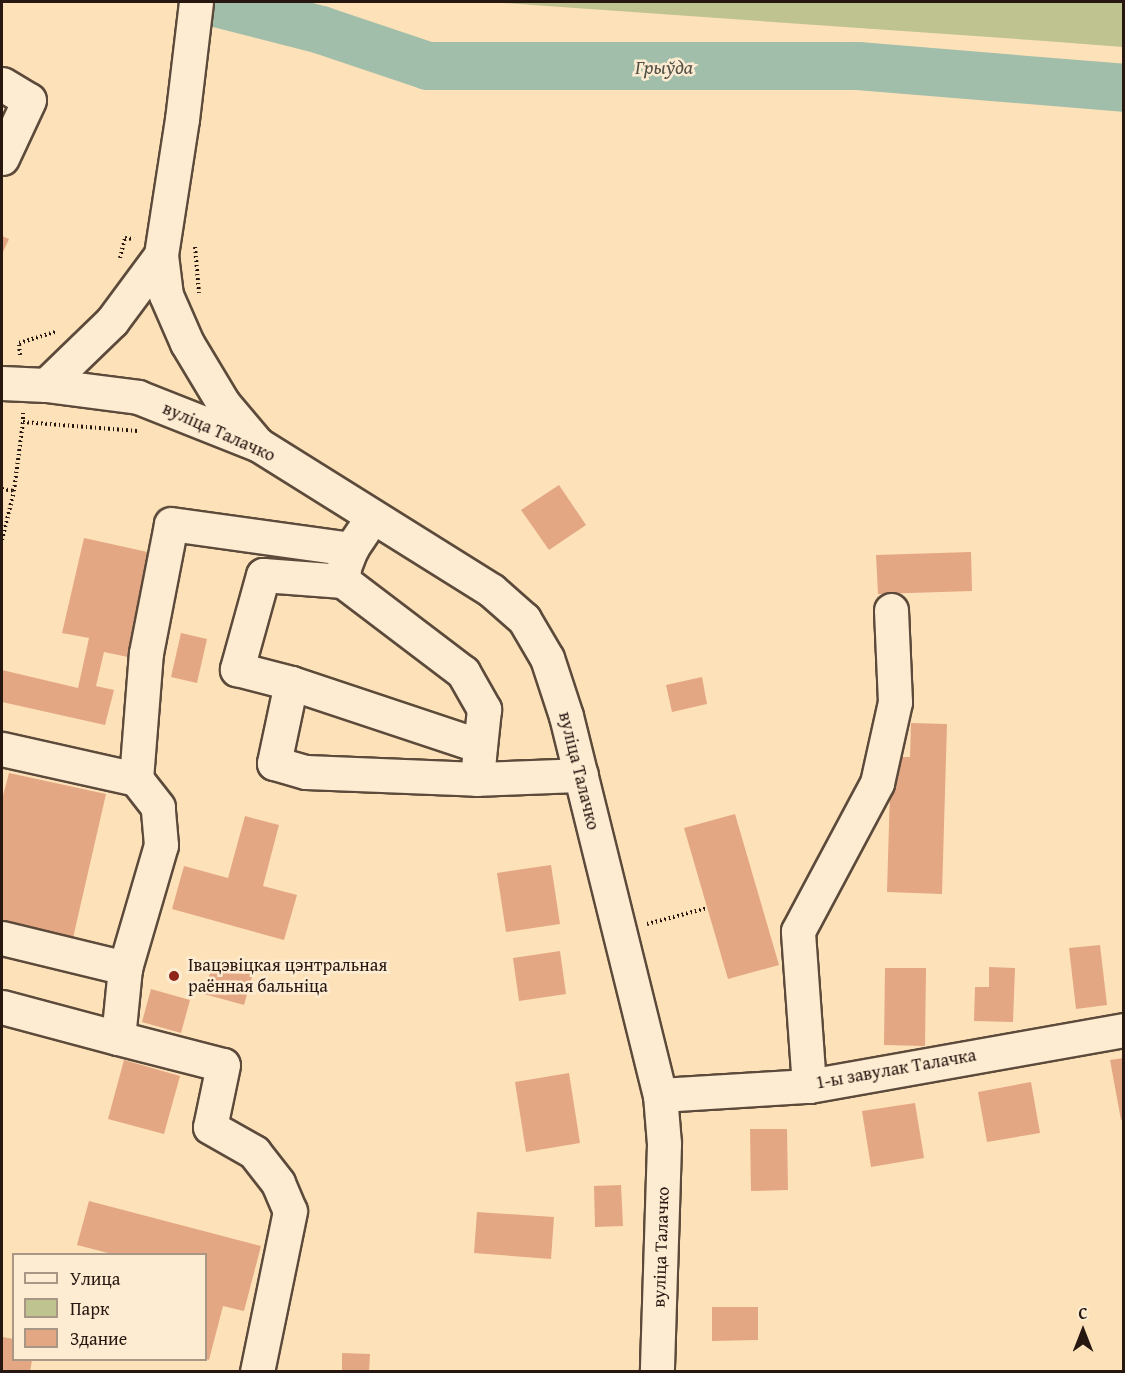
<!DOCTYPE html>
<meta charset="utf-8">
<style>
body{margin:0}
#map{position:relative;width:1125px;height:1373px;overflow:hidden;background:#fde1b9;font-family:"Gentium Book Plus",serif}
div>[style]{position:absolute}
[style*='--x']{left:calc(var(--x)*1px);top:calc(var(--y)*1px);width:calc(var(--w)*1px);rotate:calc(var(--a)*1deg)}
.green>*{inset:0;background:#bec390}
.river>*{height:48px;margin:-24px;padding:0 24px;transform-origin:24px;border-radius:24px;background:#a1beaa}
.building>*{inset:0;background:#e4a783}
.path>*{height:4px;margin-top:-2px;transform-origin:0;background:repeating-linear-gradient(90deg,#271711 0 1.5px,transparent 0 4.5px)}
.roads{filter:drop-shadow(2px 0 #5c4a3b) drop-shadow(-2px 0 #5c4a3b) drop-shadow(0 2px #5c4a3b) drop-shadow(0 -2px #5c4a3b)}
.minor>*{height:33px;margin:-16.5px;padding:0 16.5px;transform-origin:16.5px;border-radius:16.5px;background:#feecd2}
.dots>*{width:16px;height:16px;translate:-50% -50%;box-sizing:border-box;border:3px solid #feecd2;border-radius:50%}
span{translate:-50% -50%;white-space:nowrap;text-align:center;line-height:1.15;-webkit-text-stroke:5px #feecd2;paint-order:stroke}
.street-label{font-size:18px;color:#271711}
.poi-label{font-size:18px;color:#271711}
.left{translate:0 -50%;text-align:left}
.water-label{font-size:20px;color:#525147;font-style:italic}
.frame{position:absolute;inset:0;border:3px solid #271711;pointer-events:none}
.legend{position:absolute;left:12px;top:1253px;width:195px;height:108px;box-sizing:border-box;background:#feecd2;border:2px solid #a89785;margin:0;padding:8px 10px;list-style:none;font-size:18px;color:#271711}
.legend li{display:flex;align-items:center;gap:12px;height:30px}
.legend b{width:30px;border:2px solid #a89785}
.north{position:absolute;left:1053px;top:1301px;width:60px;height:60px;-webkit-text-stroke:4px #feecd2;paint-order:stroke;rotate:0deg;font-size:16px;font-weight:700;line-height:24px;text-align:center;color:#271711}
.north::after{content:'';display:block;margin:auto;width:21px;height:27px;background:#271711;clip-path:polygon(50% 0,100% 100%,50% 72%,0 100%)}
</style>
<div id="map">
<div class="green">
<div style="clip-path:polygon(489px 2px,1123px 2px,1123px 47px,1045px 41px)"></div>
</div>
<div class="river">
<div style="--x:212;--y:2;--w:113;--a:14.4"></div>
<div style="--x:321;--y:30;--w:113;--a:18.6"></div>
<div style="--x:428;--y:66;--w:430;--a:0"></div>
<div style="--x:858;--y:66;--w:267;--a:4.7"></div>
</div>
<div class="building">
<div style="clip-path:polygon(2px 236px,9px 239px,2px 254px)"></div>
<div style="clip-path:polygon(559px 485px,586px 525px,549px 550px,521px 510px)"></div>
<div style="clip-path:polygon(84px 538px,152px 553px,128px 657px,104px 652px,96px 686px,114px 690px,105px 725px,2px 702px,2px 670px,78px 688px,89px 638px,62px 633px)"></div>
<div style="clip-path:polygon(971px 552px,972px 591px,878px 594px,876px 555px)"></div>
<div style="clip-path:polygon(181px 633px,207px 639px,197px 683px,171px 677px)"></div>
<div style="clip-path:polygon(702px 677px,707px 704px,672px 712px,666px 685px)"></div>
<div style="clip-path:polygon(911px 723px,947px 724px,942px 894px,887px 892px,891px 757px,910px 757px)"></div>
<div style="clip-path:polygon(9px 773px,106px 794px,73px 938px,2px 922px,2px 799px)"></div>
<div style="clip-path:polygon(735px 814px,779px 965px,728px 979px,684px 828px)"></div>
<div style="clip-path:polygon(245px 816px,279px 825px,263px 886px,297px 895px,284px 940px,172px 909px,184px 866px,228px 878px)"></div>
<div style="clip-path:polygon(551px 865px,560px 924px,506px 932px,497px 873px)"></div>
<div style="clip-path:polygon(1100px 945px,1107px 1005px,1076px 1009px,1069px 948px)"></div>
<div style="clip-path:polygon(560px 951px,566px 994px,519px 1001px,513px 958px)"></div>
<div style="clip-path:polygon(213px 962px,253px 973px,244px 1005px,204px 994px)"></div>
<div style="clip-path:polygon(989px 967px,1015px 968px,1013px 1022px,974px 1021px,975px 987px,989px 987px)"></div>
<div style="clip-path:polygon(885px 968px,926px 968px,925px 1046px,884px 1045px)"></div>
<div style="clip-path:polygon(151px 989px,190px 1000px,181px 1033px,142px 1022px)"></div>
<div style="clip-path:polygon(1124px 1058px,1124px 1120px,1121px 1120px,1110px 1060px)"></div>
<div style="clip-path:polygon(124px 1060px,180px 1076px,164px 1134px,108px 1119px)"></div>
<div style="clip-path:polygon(569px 1073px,580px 1143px,526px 1152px,515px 1082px)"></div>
<div style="clip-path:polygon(1031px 1082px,1040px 1133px,987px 1142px,978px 1092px)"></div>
<div style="clip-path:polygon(915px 1103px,924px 1158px,871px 1167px,862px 1111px)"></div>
<div style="clip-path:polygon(750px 1129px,787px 1129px,788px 1190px,751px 1191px)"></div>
<div style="clip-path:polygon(621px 1185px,623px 1226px,595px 1227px,594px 1186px)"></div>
<div style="clip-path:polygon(89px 1201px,261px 1246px,244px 1311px,223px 1306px,209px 1360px,206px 1359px,206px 1254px,112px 1254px,77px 1245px)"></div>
<div style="clip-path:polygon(477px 1212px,554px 1217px,551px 1259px,474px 1253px)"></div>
<div style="clip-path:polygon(712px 1307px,758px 1307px,758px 1340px,712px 1341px)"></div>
<div style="clip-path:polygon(2px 1337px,14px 1339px,14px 1360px,32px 1360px,30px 1372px,2px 1372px)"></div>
<div style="clip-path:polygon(342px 1353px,370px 1354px,369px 1372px,342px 1372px)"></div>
</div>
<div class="path">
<div style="--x:195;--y:247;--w:46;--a:85"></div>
<div style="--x:120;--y:258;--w:21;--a:-76"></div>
<div style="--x:125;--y:238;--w:9;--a:6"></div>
<div style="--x:20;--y:355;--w:12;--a:-95"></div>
<div style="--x:19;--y:343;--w:38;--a:-17"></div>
<div style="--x:23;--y:413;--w:9;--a:90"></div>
<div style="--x:23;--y:422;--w:115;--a:4.5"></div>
<div style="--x:2;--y:489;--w:12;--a:9"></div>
<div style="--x:14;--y:491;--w:70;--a:-82.6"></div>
<div style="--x:2;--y:540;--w:50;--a:-76.2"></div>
<div style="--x:647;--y:924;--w:62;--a:-14.9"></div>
</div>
<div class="roads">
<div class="minor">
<div style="--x:196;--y:2;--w:118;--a:96.8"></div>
<div style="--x:182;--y:119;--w:138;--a:98.8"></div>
<div style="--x:161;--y:255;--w:40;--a:82.9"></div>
<div style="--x:166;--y:295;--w:52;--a:66.4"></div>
<div style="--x:187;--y:343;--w:70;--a:59"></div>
<div style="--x:223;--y:403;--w:51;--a:49.8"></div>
<div style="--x:2;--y:84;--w:31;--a:31"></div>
<div style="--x:29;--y:100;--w:64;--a:115"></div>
<div style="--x:2;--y:383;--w:44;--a:2.6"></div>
<div style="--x:46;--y:385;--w:93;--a:7.4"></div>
<div style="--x:138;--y:397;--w:130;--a:21.6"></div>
<div style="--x:259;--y:445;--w:274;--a:32"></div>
<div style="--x:491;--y:590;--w:44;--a:41.3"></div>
<div style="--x:524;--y:619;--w:45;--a:59.5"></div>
<div style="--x:547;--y:658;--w:61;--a:71.9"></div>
<div style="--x:566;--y:716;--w:390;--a:76.1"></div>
<div style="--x:660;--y:1095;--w:49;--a:85.3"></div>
<div style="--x:664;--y:1144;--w:228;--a:91.8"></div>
<div style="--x:46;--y:385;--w:92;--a:-44.1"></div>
<div style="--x:112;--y:321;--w:82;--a:-53.4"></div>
<div style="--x:363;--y:531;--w:22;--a:124"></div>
<div style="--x:351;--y:549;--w:19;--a:111"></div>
<div style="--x:344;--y:567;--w:14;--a:94"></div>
<div style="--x:343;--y:581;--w:80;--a:-175.7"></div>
<div style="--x:263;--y:575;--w:98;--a:105.5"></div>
<div style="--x:237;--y:669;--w:56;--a:14.5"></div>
<div style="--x:291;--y:683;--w:199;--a:18.4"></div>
<div style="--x:480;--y:746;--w:33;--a:95"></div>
<div style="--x:343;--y:581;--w:151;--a:37.2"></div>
<div style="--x:463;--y:672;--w:43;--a:60.4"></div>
<div style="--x:484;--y:709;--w:37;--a:96"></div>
<div style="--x:291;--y:683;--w:82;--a:102"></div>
<div style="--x:274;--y:763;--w:33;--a:16"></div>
<div style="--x:306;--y:772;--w:171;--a:2.3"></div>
<div style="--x:477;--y:779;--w:104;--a:-2.2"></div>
<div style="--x:2;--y:749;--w:137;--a:12.6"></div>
<div style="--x:2;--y:938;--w:127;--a:13.7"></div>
<div style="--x:2;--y:1007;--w:120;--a:15"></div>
<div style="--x:118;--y:1038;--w:70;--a:-84.3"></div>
<div style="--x:125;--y:968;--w:128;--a:-73.7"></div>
<div style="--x:161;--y:845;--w:38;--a:-95"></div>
<div style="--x:158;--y:807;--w:36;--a:-128"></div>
<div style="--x:136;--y:779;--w:126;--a:-85.5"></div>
<div style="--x:146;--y:653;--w:131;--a:-79"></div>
<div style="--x:171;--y:524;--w:182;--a:7.9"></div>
<div style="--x:118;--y:1038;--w:108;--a:14.4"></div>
<div style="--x:223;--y:1065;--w:63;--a:101.8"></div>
<div style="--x:210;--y:1127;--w:51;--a:29.6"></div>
<div style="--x:254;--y:1152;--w:39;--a:52"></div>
<div style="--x:278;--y:1183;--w:30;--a:67"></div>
<div style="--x:290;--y:1211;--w:164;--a:101.6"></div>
<div style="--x:809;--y:1086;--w:155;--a:-94.1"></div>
<div style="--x:798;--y:931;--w:168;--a:-61.9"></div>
<div style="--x:877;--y:783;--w:83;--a:-77.5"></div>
<div style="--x:895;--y:702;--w:92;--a:-92.5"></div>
<div style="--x:660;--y:1095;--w:149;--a:-3.5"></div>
<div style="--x:809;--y:1086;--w:320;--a:-10.1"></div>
</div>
</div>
<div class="dots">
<div style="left:174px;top:976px;background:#8f2418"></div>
</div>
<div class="street-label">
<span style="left:219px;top:432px;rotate:24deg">вуліца Талачко</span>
<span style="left:579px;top:771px;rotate:76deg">вуліца Талачко</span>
<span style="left:896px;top:1069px;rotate:-10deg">1-ы завулак Талачка</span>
<span style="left:661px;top:1247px;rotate:-88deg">вуліца Талачко</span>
</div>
<div class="poi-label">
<span class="left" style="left:188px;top:976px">Івацэвіцкая цэнтральная<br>раённая бальніца</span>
</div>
<div class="water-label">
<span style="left:664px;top:66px">Грыўда</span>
</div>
<div class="frame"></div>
<ul class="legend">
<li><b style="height:8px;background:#feecd2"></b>Улица</li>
<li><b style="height:16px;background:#bec390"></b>Парк</li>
<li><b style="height:16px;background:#e4a783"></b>Здание</li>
</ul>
<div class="north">С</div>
</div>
